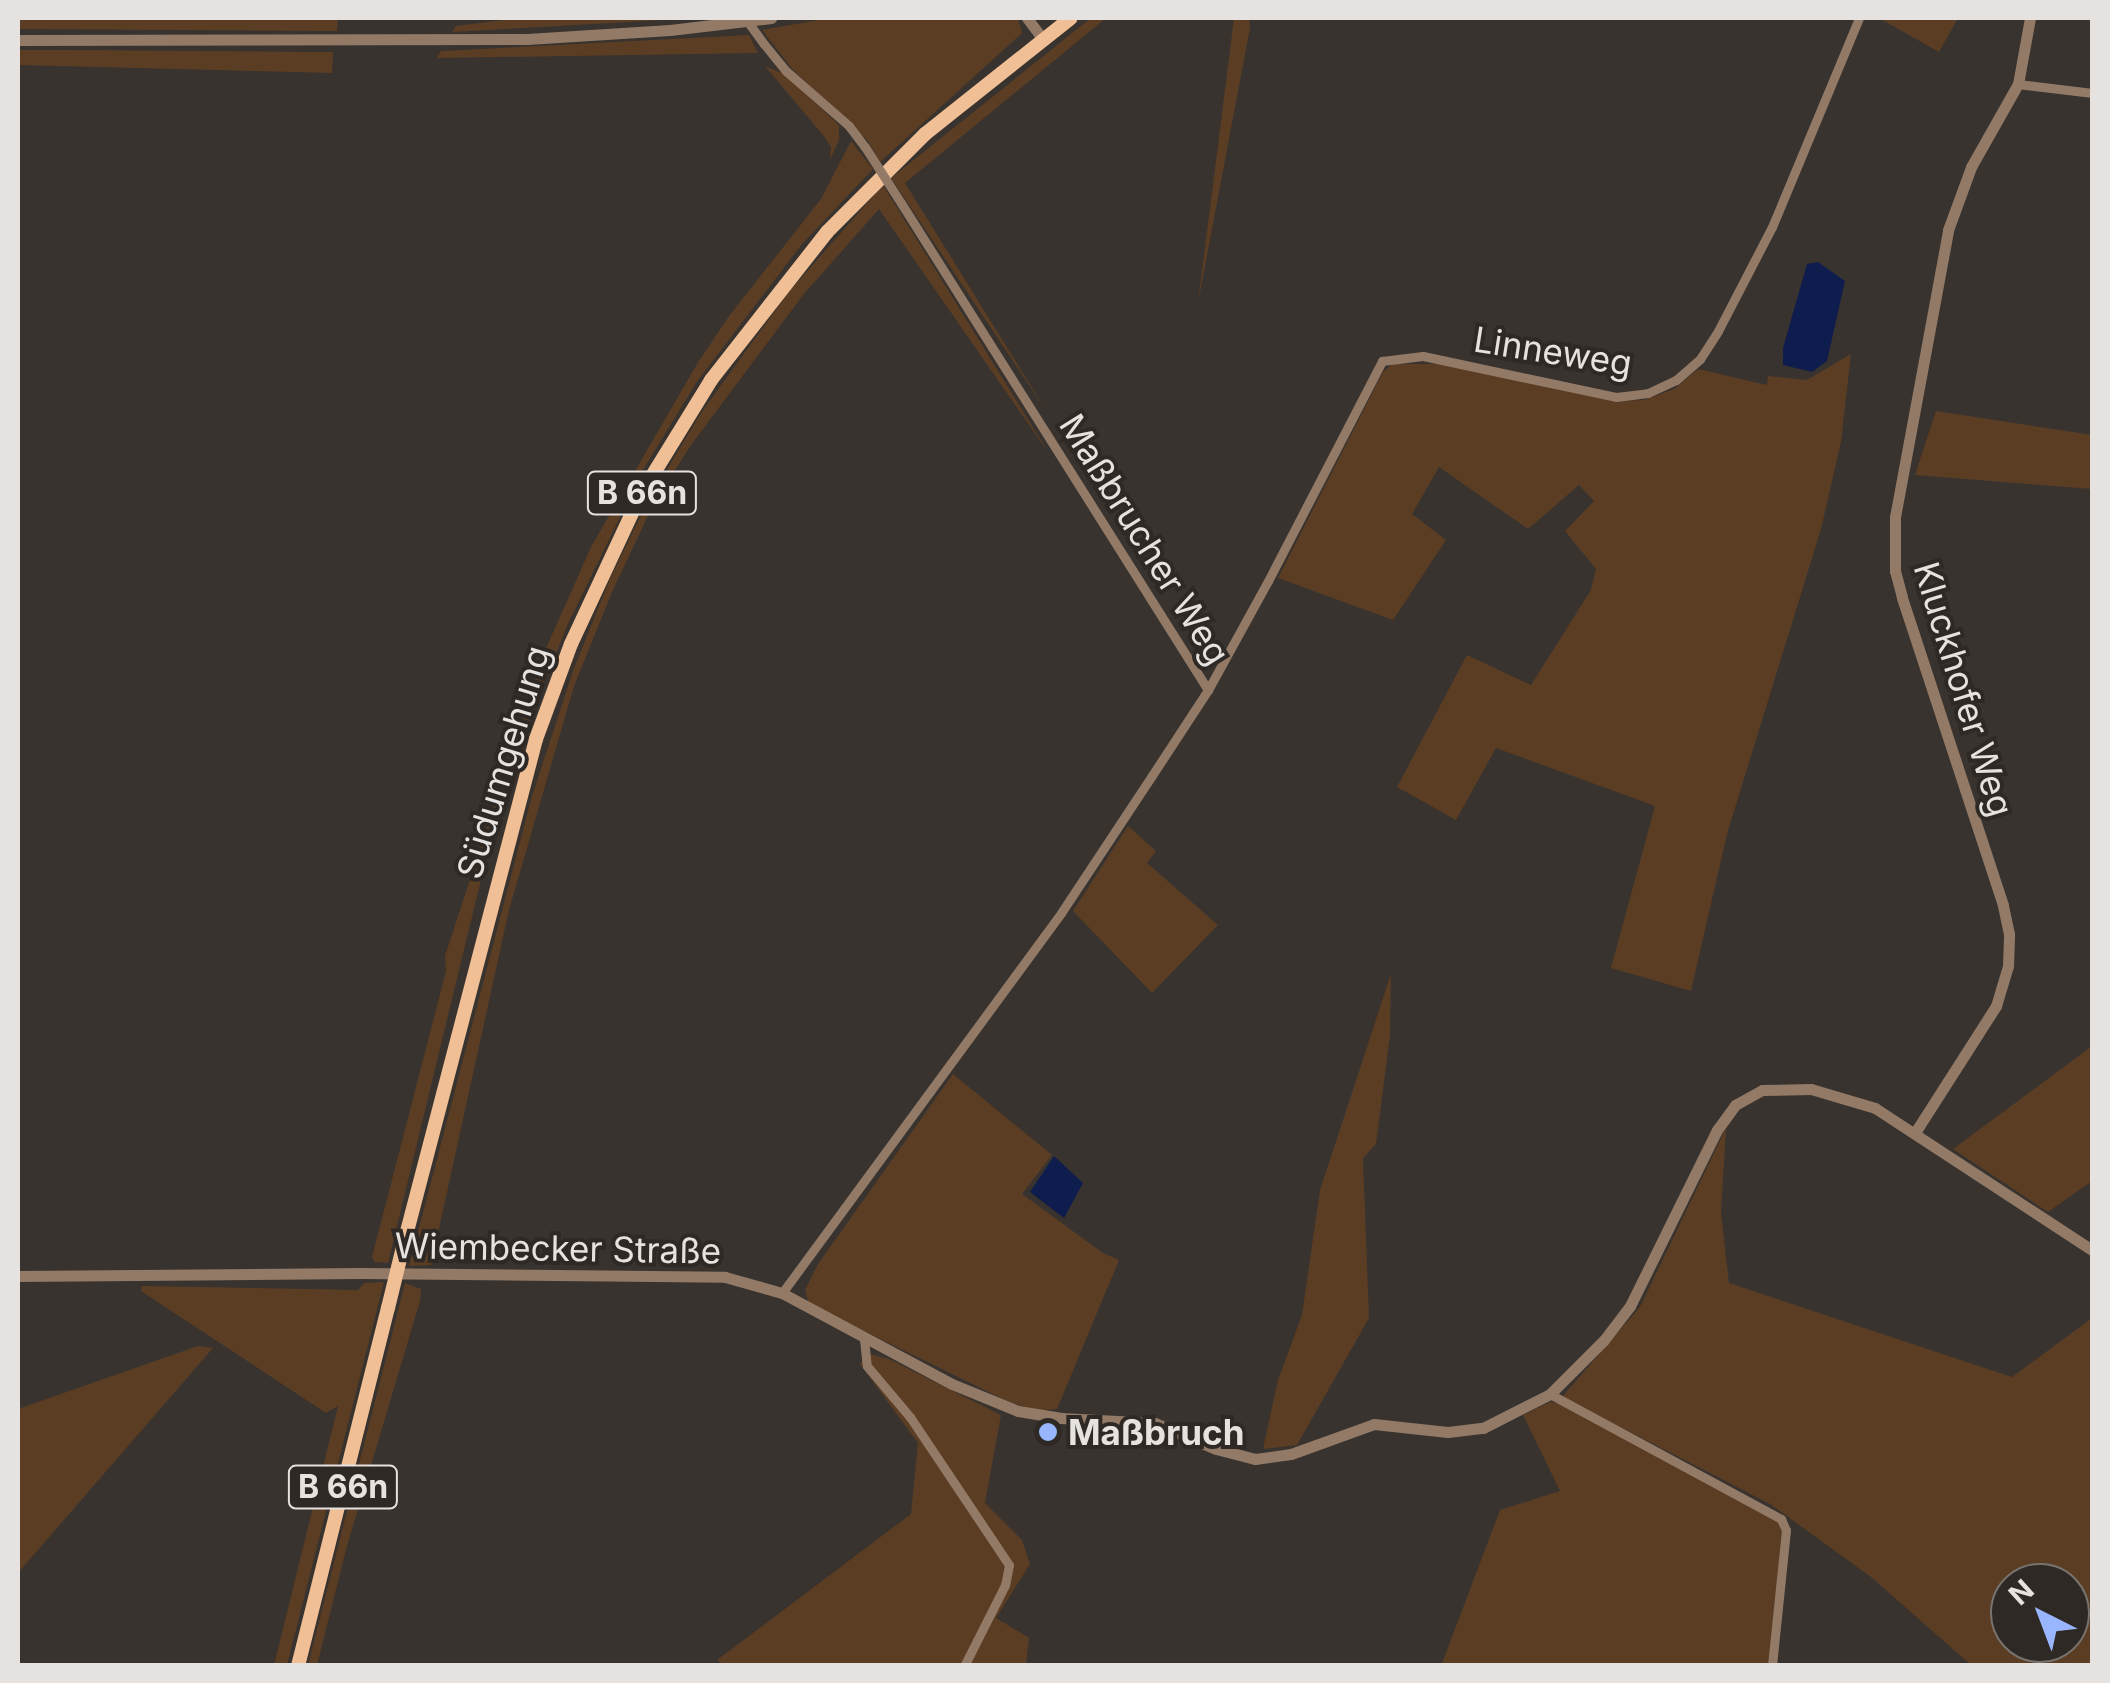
<!DOCTYPE html>
<meta charset="utf-8">
<style>
body{margin:0}
#map{position:relative;width:2110px;height:1683px;overflow:hidden;background:#38332f;font-family:Inter,sans-serif}
div>[style]{position:absolute}
[style*='--x']{left:calc(var(--x)*1px);top:calc(var(--y)*1px);width:calc(var(--w)*1px);rotate:calc(var(--a)*1deg)}
.green>*{inset:0;background:#5b3d24}
.water>*{inset:0;background:#0e1d4d}
.minor>*{height:9px;margin:-4.5px;padding:0 4.5px;transform-origin:4.5px;border-radius:4.5px;background:#927a67}
.tertiary>*{height:11px;margin:-5.5px;padding:0 5.5px;transform-origin:5.5px;border-radius:5.5px;background:#927a67}
.primary>*{height:14px;margin:-7px;padding:0 7px;transform-origin:7px;border-radius:7px;background:#f0bf96}
.minor-bridge>*{height:9px;margin:-4.5px;padding:0 4.5px;transform-origin:4.5px;border-radius:4.5px;background:#927a67}
.primary-bridge>*{height:14px;margin:-7px;padding:0 7px;transform-origin:7px;border-radius:7px;background:#f0bf96}
.dots>*{width:28px;height:28px;translate:-50% -50%;box-sizing:border-box;border:5px solid #2e2925;border-radius:50%}
span{translate:-50% -50%;white-space:nowrap;text-align:center;line-height:1.15;-webkit-text-stroke:8px #2e2925;paint-order:stroke}
.shield-label span{padding:2px 8px;background:#2e2925;border:2px solid;border-radius:8px;-webkit-text-stroke-width:0}
.shield-label{font-size:32px;color:#e5e2df;font-weight:700}
.street-label{font-size:35px;color:#e5e2df}
.poi-label{font-size:35px;color:#e5e2df;font-weight:700}
.left{translate:0 -50%;text-align:left}
.frame{position:absolute;inset:0;border:20px solid #e5e2df;pointer-events:none}
.north{position:absolute;left:1990px;top:1563px;width:100px;height:100px;box-sizing:border-box;background:#2e2925;border:2px solid #77736f;border-radius:50%;rotate:318deg;font-size:28px;font-weight:700;line-height:40px;text-align:center;color:#e5e2df}
.north::after{content:'';display:block;margin:auto;width:35px;height:45px;background:#98b5fd;clip-path:polygon(50% 0,100% 100%,50% 72%,0 100%)}
</style>
<div id="map">
<div class="green">
<div style="clip-path:polygon(18px 18px,338px 18px,337px 31px,18px 29px)"></div>
<div style="clip-path:polygon(520px 18px,700px 18px,452px 32px,456px 26px)"></div>
<div style="clip-path:polygon(830px 18px,1018px 18px,1022px 33px,880px 162px,868px 141px,793px 70px,762px 30px)"></div>
<div style="clip-path:polygon(1091px 18px,1106px 18px,905px 183px,1047px 412px,891px 178px)"></div>
<div style="clip-path:polygon(1234px 18px,1249px 18px,1250px 28px,1198px 303px)"></div>
<div style="clip-path:polygon(1879px 18px,1958px 18px,1939px 52px)"></div>
<div style="clip-path:polygon(749px 35px,758px 53px,437px 58px,441px 51px)"></div>
<div style="clip-path:polygon(18px 50px,79px 50px,333px 52px,332px 73px,18px 65px)"></div>
<div style="clip-path:polygon(765px 66px,784px 74px,839px 125px,839px 140px,830px 160px,831px 147px,823px 135px)"></div>
<div style="clip-path:polygon(851px 141px,873px 169px,802px 244px,696px 383px,643px 470px,567px 626px,532px 714px,486px 859px,388px 1263px,375px 1262px,372px 1257px,446px 971px,445px 956px,544px 653px,591px 547px,697px 364px,729px 316px,821px 199px)"></div>
<div style="clip-path:polygon(883px 185px,1050px 455px,879px 209px,803px 295px,691px 445px,654px 503px,612px 592px,574px 686px,509px 910px,431px 1265px,409px 1266px,532px 796px,574px 668px,610px 579px,649px 499px,703px 410px,788px 293px)"></div>
<div style="clip-path:polygon(1851px 354px,1841px 442px,1821px 529px,1727px 834px,1691px 991px,1611px 968px,1655px 806px,1496px 748px,1456px 820px,1397px 787px,1467px 655px,1531px 685px,1591px 590px,1596px 569px,1565px 531px,1594px 501px,1579px 485px,1528px 529px,1439px 467px,1412px 514px,1446px 540px,1393px 620px,1278px 578px,1383px 372px,1392px 364px,1441px 364px,1618px 401px,1644px 400px,1674px 389px,1698px 369px,1767px 385px,1768px 376px,1807px 380px)"></div>
<div style="clip-path:polygon(1936px 411px,2092px 435px,2092px 489px,1915px 475px)"></div>
<div style="clip-path:polygon(1128px 826px,1156px 851px,1147px 863px,1218px 925px,1152px 993px,1073px 911px)"></div>
<div style="clip-path:polygon(1391px 974px,1390px 1035px,1376px 1144px,1363px 1158px,1369px 1318px,1297px 1445px,1263px 1449px,1278px 1380px,1302px 1315px,1320px 1190px)"></div>
<div style="clip-path:polygon(2092px 1046px,2092px 1181px,2048px 1212px,1953px 1149px)"></div>
<div style="clip-path:polygon(953px 1074px,1052px 1155px,1022px 1194px,1103px 1253px,1119px 1260px,1057px 1409px,1036px 1411px,1003px 1399px,809px 1304px,805px 1290px,818px 1264px)"></div>
<div style="clip-path:polygon(evenodd,1726px 1128px,1721px 1213px,1729px 1283px,2012px 1377px,2092px 1318px,2092px 1665px,1971px 1665px,1871px 1577px,1770px 1504px,1562px 1397px,1640px 1307px,1726px 1128px,2010px 1583px,2070px 1583px,2070px 1643px,2010px 1643px,2010px 1583px)"></div>
<div style="clip-path:polygon(384px 1282px,287px 1665px,274px 1665px,338px 1406px,326px 1413px,141px 1291px,142px 1286px,358px 1290px,364px 1283px)"></div>
<div style="clip-path:polygon(405px 1283px,421px 1289px,420px 1301px,347px 1546px,317px 1665px,308px 1665px)"></div>
<div style="clip-path:polygon(198px 1346px,213px 1348px,18px 1573px,18px 1409px)"></div>
<div style="clip-path:polygon(866px 1353px,889px 1359px,1001px 1415px,985px 1503px,1022px 1540px,1030px 1564px,996px 1618px,1029px 1638px,1026px 1665px,724px 1666px,717px 1660px,911px 1514px,918px 1443px,860px 1364px)"></div>
<div style="clip-path:polygon(1550px 1402px,1560px 1403px,1777px 1520px,1782px 1530px,1770px 1665px,1441px 1666px,1500px 1510px,1560px 1491px,1523px 1415px)"></div>
</div>
<div class="water">
<div style="clip-path:polygon(1818px 262px,1845px 281px,1827px 361px,1812px 372px,1783px 365px,1783px 348px,1807px 264px)"></div>
<div style="clip-path:polygon(1054px 1156px,1083px 1183px,1064px 1218px,1030px 1192px)"></div>
</div>
<div class="minor">
<div style="--x:764;--y:44;--w:35;--a:51"></div>
<div style="--x:786;--y:71;--w:84;--a:41.1"></div>
<div style="--x:849;--y:126;--w:26;--a:53"></div>
<div style="--x:2018;--y:84;--w:75;--a:6.9"></div>
<div style="--x:901;--y:203;--w:576;--a:57.77"></div>
<div style="--x:782;--y:1293;--w:471;--a:-53.7"></div>
<div style="--x:1061;--y:913;--w:163;--a:-56.5"></div>
<div style="--x:1151;--y:777;--w:104;--a:-56.8"></div>
<div style="--x:1208;--y:690;--w:124;--a:-61.2"></div>
<div style="--x:1268;--y:581;--w:248;--a:-62.6"></div>
<div style="--x:1382;--y:361;--w:41;--a:-7"></div>
<div style="--x:1423;--y:356;--w:197;--a:12"></div>
<div style="--x:1616;--y:397;--w:32;--a:-7"></div>
<div style="--x:1648;--y:393;--w:31;--a:-25"></div>
<div style="--x:1676;--y:380;--w:32;--a:-41"></div>
<div style="--x:1700;--y:359;--w:33;--a:-57"></div>
<div style="--x:1718;--y:331;--w:117;--a:-62.6"></div>
<div style="--x:1772;--y:227;--w:226;--a:-67.4"></div>
<div style="--x:864;--y:1339;--w:27;--a:84"></div>
<div style="--x:867;--y:1366;--w:67;--a:49.9"></div>
<div style="--x:910;--y:1417;--w:178;--a:56.2"></div>
<div style="--x:1009;--y:1565;--w:20;--a:101"></div>
<div style="--x:1005;--y:1585;--w:91;--a:116.8"></div>
<div style="--x:1550;--y:1394;--w:263;--a:28.4"></div>
<div style="--x:1781;--y:1519;--w:12;--a:66"></div>
<div style="--x:1786;--y:1530;--w:137;--a:95.9"></div>
</div>
<div class="tertiary">
<div style="--x:1027;--y:18;--w:25;--a:53"></div>
<div style="--x:18;--y:40;--w:509;--a:-0.11"></div>
<div style="--x:527;--y:39;--w:143;--a:-3.6"></div>
<div style="--x:670;--y:30;--w:102;--a:-6.8"></div>
<div style="--x:1916;--y:1131;--w:148;--a:-57.4"></div>
<div style="--x:1996;--y:1006;--w:42;--a:-73.3"></div>
<div style="--x:2008;--y:966;--w:32;--a:-88"></div>
<div style="--x:2009;--y:934;--w:30;--a:-102"></div>
<div style="--x:2003;--y:905;--w:324;--a:-108.2"></div>
<div style="--x:1902;--y:597;--w:27;--a:-105"></div>
<div style="--x:1895;--y:571;--w:54;--a:-90"></div>
<div style="--x:1895;--y:517;--w:292;--a:-79.5"></div>
<div style="--x:1948;--y:230;--w:67;--a:-69.9"></div>
<div style="--x:1971;--y:167;--w:95;--a:-60.5"></div>
<div style="--x:2018;--y:84;--w:67;--a:-79.7"></div>
<div style="--x:18;--y:1276;--w:342;--a:-0.5"></div>
<div style="--x:360;--y:1273;--w:365;--a:0.6"></div>
<div style="--x:725;--y:1277;--w:59;--a:15.7"></div>
<div style="--x:782;--y:1293;--w:193;--a:28.2"></div>
<div style="--x:952;--y:1384;--w:71;--a:22.2"></div>
<div style="--x:1018;--y:1411;--w:44;--a:9.2"></div>
<div style="--x:1061;--y:1418;--w:94;--a:3"></div>
<div style="--x:1155;--y:1423;--w:66;--a:23.1"></div>
<div style="--x:1216;--y:1449;--w:40;--a:14.4"></div>
<div style="--x:1255;--y:1459;--w:36;--a:-8"></div>
<div style="--x:1291;--y:1454;--w:88;--a:-19.9"></div>
<div style="--x:1374;--y:1424;--w:74;--a:6.2"></div>
<div style="--x:1448;--y:1432;--w:35;--a:-7"></div>
<div style="--x:1483;--y:1428;--w:75;--a:-26.9"></div>
<div style="--x:1550;--y:1394;--w:76;--a:-45"></div>
<div style="--x:1604;--y:1340;--w:43;--a:-52.6"></div>
<div style="--x:1630;--y:1306;--w:196;--a:-63.7"></div>
<div style="--x:1717;--y:1130;--w:31;--a:-54"></div>
<div style="--x:1735;--y:1105;--w:31;--a:-29"></div>
<div style="--x:1762;--y:1090;--w:49;--a:-1.2"></div>
<div style="--x:1811;--y:1089;--w:67;--a:16.5"></div>
<div style="--x:1875;--y:1108;--w:259;--a:33.2"></div>
</div>
<div class="primary">
<div style="--x:404;--y:1243;--w:521;--a:-75.32"></div>
<div style="--x:536;--y:739;--w:101;--a:-69.8"></div>
<div style="--x:571;--y:644;--w:166;--a:-65"></div>
<div style="--x:641;--y:494;--w:134;--a:-58.4"></div>
<div style="--x:711;--y:380;--w:188;--a:-51.9"></div>
<div style="--x:827;--y:232;--w:139;--a:-45"></div>
<div style="--x:925;--y:134;--w:186;--a:-38.5"></div>
<div style="--x:298;--y:1666;--w:369;--a:-75.9"></div>
</div>
<div class="minor-bridge">
<div style="--x:745;--y:18;--w:32;--a:54"></div>
<div style="--x:865;--y:147;--w:67;--a:57.3"></div>
</div>
<div class="primary-bridge">
<div style="--x:388;--y:1308;--w:67;--a:-76.2"></div>
</div>
<div class="dots">
<div style="left:1048px;top:1432px;background:#98b5fd"></div>
</div>
<div class="shield-label">
<span style="left:642px;top:493px">B 66n</span>
<span style="left:343px;top:1487px">B 66n</span>
</div>
<div class="street-label">
<span style="left:1553px;top:351px;rotate:9deg">Linneweg</span>
<span style="left:1145px;top:539px;rotate:58deg">Maßbrucher Weg</span>
<span style="left:1964px;top:689px;rotate:73deg">Kluckhofer Weg</span>
<span style="left:503px;top:762px;rotate:-73deg">Südumgehung</span>
<span style="left:558px;top:1248px;rotate:1deg">Wiembecker Straße</span>
</div>
<div class="poi-label">
<span class="left" style="left:1068px;top:1432px">Maßbruch</span>
</div>
<div class="frame"></div>
<div class="north">N</div>
</div>
